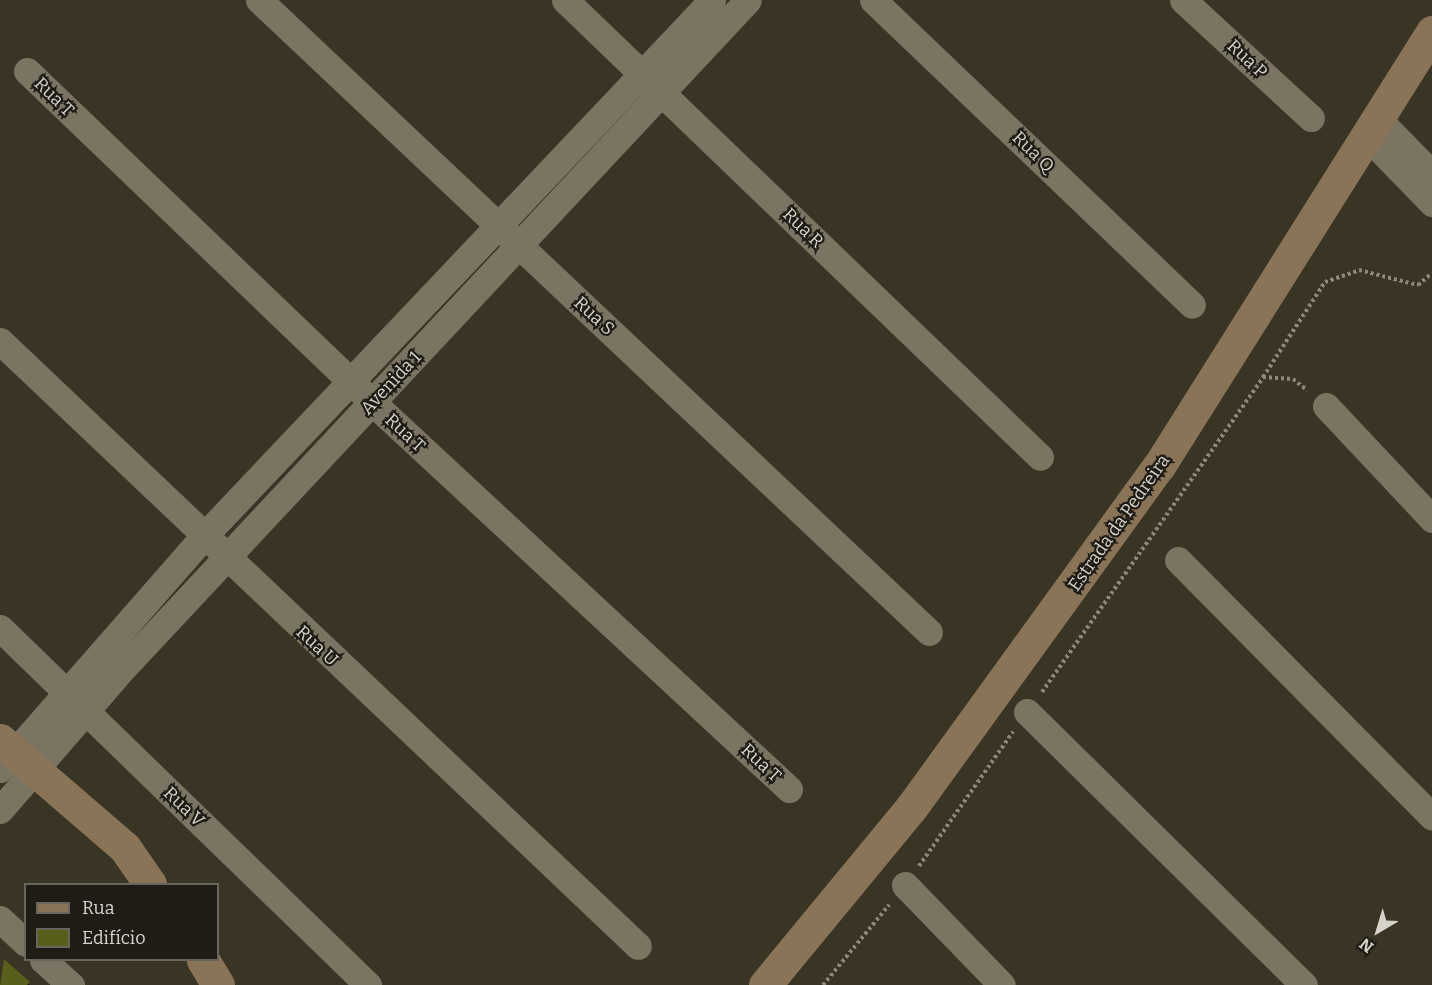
<!DOCTYPE html>
<meta charset="utf-8">
<style>
body{margin:0}
#map{position:relative;width:1432px;height:985px;overflow:hidden;background:#3a3425;font-family:Bitter,serif}
div>[style]{position:absolute}
[style*='--x']{left:calc(var(--x)*1px);top:calc(var(--y)*1px);width:calc(var(--w)*1px);rotate:calc(var(--a)*1deg)}
.shadow>*{inset:0;background:#0007}
.building>*{inset:0;background:#595e1a}
.path>*{height:4px;margin-top:-2px;transform-origin:0;background:repeating-linear-gradient(90deg,#8d887c 0 3px,transparent 0 6px)}
.street>*{height:27px;margin:-13.5px;padding:0 13.5px;transform-origin:13.5px;border-radius:13.5px;background:#7b7463}
.secondary>*{height:33px;margin:-16.5px;padding:0 16.5px;transform-origin:16.5px;border-radius:16.5px;background:#8a7458}
span{translate:-50% -50%;white-space:nowrap;text-align:center;line-height:1.15;-webkit-text-stroke:4.5px #1e1c15;paint-order:stroke}
.street-label{font-size:18px;color:#d7d3ca}
.legend{position:absolute;left:24px;top:883px;width:195px;height:78px;box-sizing:border-box;background:#1e1c15;border:2px solid #68655d;margin:0;padding:8px 10px;list-style:none;font-size:18px;color:#d7d3ca}
.legend li{display:flex;align-items:center;gap:12px;height:30px}
.legend b{width:30px;border:2px solid #68655d}
.north{position:absolute;left:1348px;top:901px;width:60px;height:60px;-webkit-text-stroke:4px #1e1c15;paint-order:stroke;rotate:218deg;font-size:16px;font-weight:700;line-height:24px;text-align:center;color:#d7d3ca}
.north::after{content:'';display:block;margin:auto;width:21px;height:27px;background:#d7d3ca;clip-path:polygon(50% 0,100% 100%,50% 72%,0 100%)}
</style>
<div id="map">
<div class="shadow">
<div style="clip-path:polygon(4px 961px,30px 985px,0 985px)"></div>
</div>
<div class="building">
<div style="clip-path:polygon(4px 959px,30px 982px,27px 985px,0 985px)"></div>
</div>
<div class="path">
<div style="--x:1263;--y:377;--w:113;--a:-56.9"></div>
<div style="--x:1325;--y:282;--w:36;--a:-19"></div>
<div style="--x:1359;--y:270;--w:61;--a:14.3"></div>
<div style="--x:1418;--y:285;--w:18;--a:-41"></div>
<div style="--x:1042;--y:692;--w:385;--a:-54.9"></div>
<div style="--x:1263;--y:377;--w:30;--a:4"></div>
<div style="--x:1293;--y:379;--w:18;--a:38"></div>
<div style="--x:919;--y:866;--w:164;--a:-55"></div>
<div style="--x:823;--y:985;--w:104;--a:-50.5"></div>
</div>
<div class="street">
<div style="--x:259;--y:0;--w:921;--a:43.33"></div>
<div style="--x:565;--y:0;--w:659;--a:43.89"></div>
<div style="--x:873;--y:0;--w:441;--a:43.7"></div>
<div style="--x:1183;--y:0;--w:174;--a:42.7"></div>
<div style="--x:27;--y:71;--w:478;--a:43.8"></div>
<div style="--x:372;--y:402;--w:569;--a:42.86"></div>
<div style="--x:1377;--y:118;--w:78;--a:45.5"></div>
<div style="--x:1366;--y:135;--w:95;--a:45.9"></div>
<div style="--x:0;--y:341;--w:879;--a:43.48"></div>
<div style="--x:1326;--y:406;--w:155;--a:46.8"></div>
<div style="--x:1178;--y:560;--w:361;--a:45.3"></div>
<div style="--x:0;--y:628;--w:513;--a:44.13"></div>
<div style="--x:1027;--y:712;--w:389;--a:44.6"></div>
<div style="--x:0;--y:769;--w:308;--a:-48.8"></div>
<div style="--x:203;--y:537;--w:740;--a:-46.53"></div>
<div style="--x:0;--y:810;--w:189;--a:-49.1"></div>
<div style="--x:124;--y:667;--w:913;--a:-46.91"></div>
<div style="--x:905;--y:885;--w:139;--a:45.9"></div>
<div style="--x:0;--y:919;--w:35;--a:43"></div>
<div style="--x:43;--y:960;--w:38;--a:42"></div>
</div>
<div class="secondary">
<div style="--x:0;--y:740;--w:165;--a:40.8"></div>
<div style="--x:125;--y:848;--w:44;--a:55.2"></div>
<div style="--x:203;--y:960;--w:29;--a:59"></div>
<div style="--x:765;--y:985;--w:229;--a:-50.5"></div>
<div style="--x:911;--y:808;--w:422;--a:-54.1"></div>
<div style="--x:1159;--y:466;--w:513;--a:-57.83"></div>
</div>
<div class="street-label">
<span style="left:1247px;top:59px;rotate:43deg">Rua P</span>
<span style="left:54px;top:97px;rotate:44deg">Rua T</span>
<span style="left:1033px;top:152px;rotate:44deg">Rua Q</span>
<span style="left:803px;top:228px;rotate:44deg">Rua R</span>
<span style="left:594px;top:316px;rotate:43deg">Rua S</span>
<span style="left:391px;top:383px;rotate:-47deg">Avenida 1</span>
<span style="left:405px;top:433px;rotate:43deg">Rua T</span>
<span style="left:1119px;top:523px;rotate:-55deg">Estrada da Pedreira</span>
<span style="left:317px;top:646px;rotate:43deg">Rua U</span>
<span style="left:761px;top:763px;rotate:43deg">Rua T</span>
<span style="left:184px;top:807px;rotate:44deg">Rua V</span>
</div>
<ul class="legend">
<li><b style="height:8px;background:#8a7458"></b>Rua</li>
<li><b style="height:16px;background:#595e1a"></b>Edifício</li>
</ul>
<div class="north">N</div>
</div>
